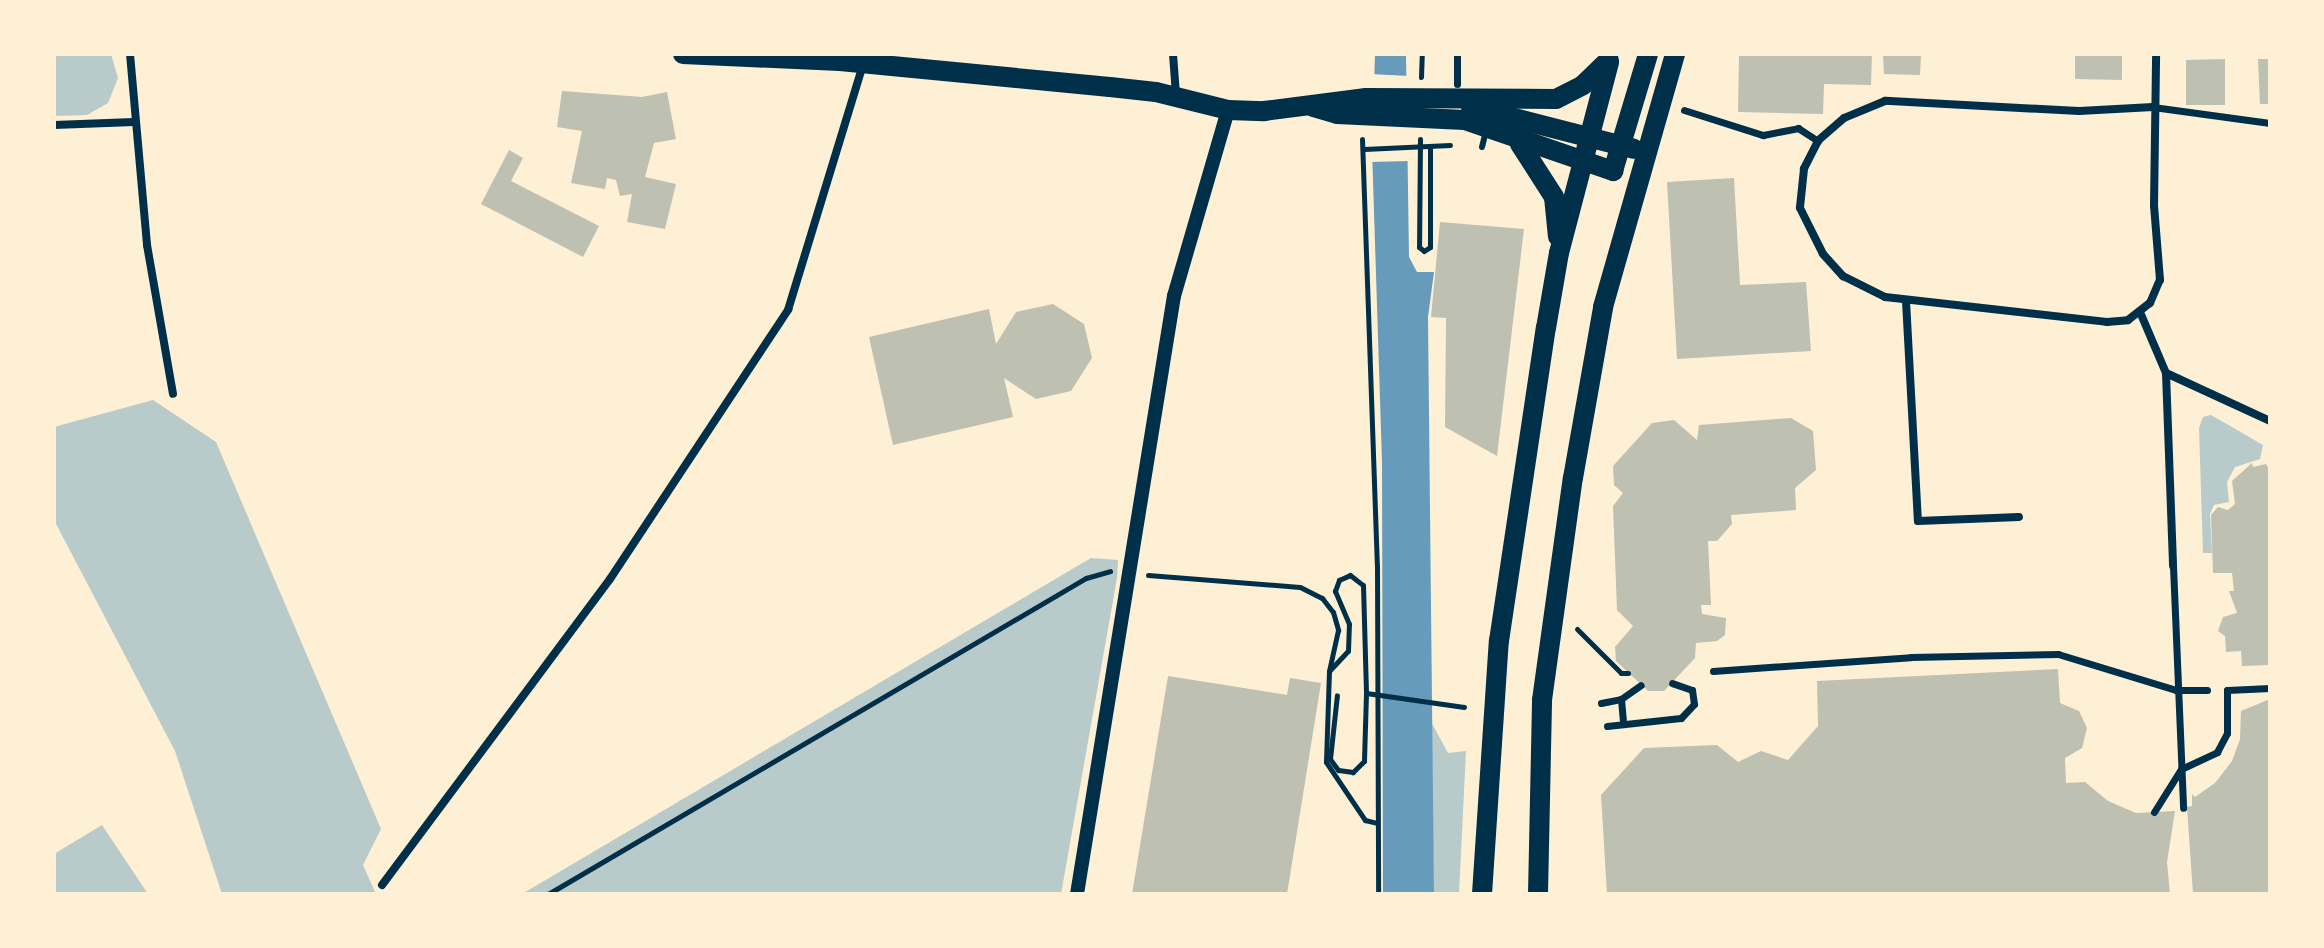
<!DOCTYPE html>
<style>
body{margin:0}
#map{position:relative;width:2324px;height:948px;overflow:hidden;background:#fdf0d5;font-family:Manrope,sans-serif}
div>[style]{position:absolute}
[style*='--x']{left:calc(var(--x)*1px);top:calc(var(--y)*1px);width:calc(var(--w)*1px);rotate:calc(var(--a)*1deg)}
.green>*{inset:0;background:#b9caca}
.water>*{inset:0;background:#669bbc}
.pier>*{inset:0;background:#fdf0d5}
.building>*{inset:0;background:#bec0b2}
.path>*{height:5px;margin:-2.5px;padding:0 2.5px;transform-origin:2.5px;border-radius:2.5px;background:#003049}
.service>*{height:6px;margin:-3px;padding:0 3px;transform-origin:3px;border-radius:3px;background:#003049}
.pedestrian>*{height:7px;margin:-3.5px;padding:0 3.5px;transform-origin:3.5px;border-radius:3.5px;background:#003049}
.minor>*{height:8px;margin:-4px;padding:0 4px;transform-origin:4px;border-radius:4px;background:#003049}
.tertiary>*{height:14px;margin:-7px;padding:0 7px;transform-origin:7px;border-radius:7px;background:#003049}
.primary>*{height:20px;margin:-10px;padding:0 10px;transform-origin:10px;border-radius:10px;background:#003049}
span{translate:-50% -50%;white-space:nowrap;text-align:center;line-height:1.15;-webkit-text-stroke:6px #fdf0d5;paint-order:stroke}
.frame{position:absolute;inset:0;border:56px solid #fdf0d5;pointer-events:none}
</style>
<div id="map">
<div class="green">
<div style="clip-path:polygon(54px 54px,111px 54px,118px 78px,108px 103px,87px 115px,54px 116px)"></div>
<div style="clip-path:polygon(153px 400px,216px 442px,381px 829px,363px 865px,376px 894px,222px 894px,175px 751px,54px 520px,54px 427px)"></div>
<div style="clip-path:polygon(2211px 415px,2263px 445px,2260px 459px,2235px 467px,2227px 482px,2229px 502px,2214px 505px,2210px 514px,2212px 553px,2203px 553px,2199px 428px,2203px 417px)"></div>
<div style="clip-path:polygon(1091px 558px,1118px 560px,1117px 578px,1061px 894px,522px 894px)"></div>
<div style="clip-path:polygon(1430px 720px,1448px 753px,1466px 751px,1459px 894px,1434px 894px)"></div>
<div style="clip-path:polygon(102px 825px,148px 894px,54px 894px,54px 854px)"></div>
</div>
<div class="water">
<div style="clip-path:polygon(1375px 54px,1406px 54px,1409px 257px,1417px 272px,1434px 272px,1428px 317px,1434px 894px,1383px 894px,1382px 462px,1372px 149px)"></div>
</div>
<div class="pier">
<div style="clip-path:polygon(1370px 74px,1409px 76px,1410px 161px,1370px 162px)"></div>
</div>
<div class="building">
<div style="clip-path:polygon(1739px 54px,1872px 54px,1871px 85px,1824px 84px,1823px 114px,1738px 112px)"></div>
<div style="clip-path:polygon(1883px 54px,1921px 54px,1920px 75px,1884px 74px)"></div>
<div style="clip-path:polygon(2075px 54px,2122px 54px,2122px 80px,2075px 79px)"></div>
<div style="clip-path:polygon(2225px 59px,2225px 105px,2186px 105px,2186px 60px)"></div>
<div style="clip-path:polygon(2258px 59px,2270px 59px,2270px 104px,2260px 104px)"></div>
<div style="clip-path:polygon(562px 91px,642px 97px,667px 92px,676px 139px,654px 143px,645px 177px,676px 184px,665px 229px,627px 222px,632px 194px,620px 196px,616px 180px,607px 178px,605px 189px,571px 183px,582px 131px,557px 127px)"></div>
<div style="clip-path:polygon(509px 150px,523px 158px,511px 181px,599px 226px,583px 257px,481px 204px)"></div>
<div style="clip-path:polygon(1734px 178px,1740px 285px,1806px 282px,1811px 351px,1677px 359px,1667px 182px)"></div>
<div style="clip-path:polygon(1440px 222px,1524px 229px,1497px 456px,1445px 427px,1446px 318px,1431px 317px)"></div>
<div style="clip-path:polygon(1053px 304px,1084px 324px,1092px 358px,1071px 391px,1036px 399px,1004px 378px,1013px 417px,893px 445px,869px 337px,989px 309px,996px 344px,1016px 312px)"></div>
<div style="clip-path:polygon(1791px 418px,1813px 431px,1816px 470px,1795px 488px,1796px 510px,1731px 515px,1732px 524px,1717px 541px,1708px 541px,1711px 605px,1701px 605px,1702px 614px,1726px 618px,1725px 635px,1717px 641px,1696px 643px,1695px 658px,1664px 691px,1648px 691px,1616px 661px,1615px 647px,1633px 626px,1617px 610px,1613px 506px,1623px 493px,1614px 485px,1613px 466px,1652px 423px,1674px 420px,1697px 440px,1699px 425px)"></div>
<div style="clip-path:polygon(2252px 463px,2253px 467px,2266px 464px,2270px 471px,2270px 665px,2242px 666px,2241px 651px,2226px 652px,2225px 636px,2218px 631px,2223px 617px,2237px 613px,2229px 591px,2234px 591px,2232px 573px,2213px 573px,2211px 515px,2218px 507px,2228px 510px,2235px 504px,2232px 481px)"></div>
<div style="clip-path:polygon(2058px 669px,2060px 703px,2079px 711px,2087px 728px,2082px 748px,2065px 758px,2066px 783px,2085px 782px,2108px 801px,2136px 813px,2175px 811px,2167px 862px,2170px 894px,1607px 894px,1601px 795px,1644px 748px,1717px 745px,1738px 762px,1761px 751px,1788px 760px,1818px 726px,1817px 681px)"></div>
<div style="clip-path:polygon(1168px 676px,1287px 695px,1290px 678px,1321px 683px,1287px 894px,1132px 894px)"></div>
<div style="clip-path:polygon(2270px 699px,2270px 894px,2193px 894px,2187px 807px,2192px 806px,2192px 794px,2195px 797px,2215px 783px,2232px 761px,2240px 739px,2241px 711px)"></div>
</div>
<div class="path">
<div style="--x:1421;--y:77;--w:23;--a:-88"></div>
<div style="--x:1362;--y:139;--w:427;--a:88"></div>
<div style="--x:1377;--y:566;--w:328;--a:89.8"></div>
<div style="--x:1420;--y:139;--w:108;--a:90.5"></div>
<div style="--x:1419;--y:247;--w:6;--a:39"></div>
<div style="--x:1424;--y:251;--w:7;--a:-34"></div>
<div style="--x:1430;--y:247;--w:98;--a:-90"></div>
<div style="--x:1364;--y:149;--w:86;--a:-2.7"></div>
<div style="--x:1148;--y:575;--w:152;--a:4.5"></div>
<div style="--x:1300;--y:587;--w:25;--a:27"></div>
<div style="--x:1322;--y:598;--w:18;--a:52"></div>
<div style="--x:1333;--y:612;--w:19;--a:74"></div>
<div style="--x:1338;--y:630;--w:42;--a:102.4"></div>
<div style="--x:1329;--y:671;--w:91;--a:91.9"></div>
<div style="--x:1326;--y:762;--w:70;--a:56.1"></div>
<div style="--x:1365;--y:820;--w:12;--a:14"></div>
<div style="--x:1577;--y:629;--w:62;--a:45"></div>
<div style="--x:1621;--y:673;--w:7;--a:0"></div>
<div style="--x:1330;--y:670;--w:26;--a:-47"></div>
<div style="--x:1348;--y:651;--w:27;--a:-88"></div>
<div style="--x:1349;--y:624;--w:36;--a:-113"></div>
<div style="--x:1335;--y:591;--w:12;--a:-70"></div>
<div style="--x:1339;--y:580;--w:12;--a:-24"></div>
<div style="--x:1350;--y:575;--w:16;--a:38"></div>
<div style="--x:1363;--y:585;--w:108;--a:88.4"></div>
<div style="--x:1366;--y:693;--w:68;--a:91.7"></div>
<div style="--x:1364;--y:761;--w:16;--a:135"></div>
<div style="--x:1353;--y:772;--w:15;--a:-172"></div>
<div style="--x:1338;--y:770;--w:14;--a:-126"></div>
<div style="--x:1330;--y:759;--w:64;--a:-83.8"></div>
<div style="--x:1366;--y:693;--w:99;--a:8.1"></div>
<div style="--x:548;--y:894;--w:624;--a:-30.43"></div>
<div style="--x:1086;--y:578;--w:25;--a:-16"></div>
</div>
<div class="service">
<div style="--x:1482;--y:147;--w:16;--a:-76"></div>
</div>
<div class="pedestrian">
<div style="--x:1457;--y:84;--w:30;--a:-90"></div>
<div style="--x:2153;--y:107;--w:118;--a:7.8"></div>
<div style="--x:1684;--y:110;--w:83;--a:17.6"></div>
<div style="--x:1763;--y:135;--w:36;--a:-11"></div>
<div style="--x:1798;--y:128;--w:24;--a:33"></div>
<div style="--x:2173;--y:566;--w:242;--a:87.6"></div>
<div style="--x:1713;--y:671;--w:198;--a:-4"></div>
<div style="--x:1911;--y:657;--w:147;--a:-1.2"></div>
<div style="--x:2058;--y:654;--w:123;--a:17"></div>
<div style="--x:2176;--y:690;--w:31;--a:0"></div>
<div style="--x:1621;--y:699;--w:21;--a:85"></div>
<div style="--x:1601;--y:703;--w:20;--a:-11"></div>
<div style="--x:1621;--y:699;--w:24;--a:-35"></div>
<div style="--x:1607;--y:726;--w:74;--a:-6.2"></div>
<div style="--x:1681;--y:718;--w:19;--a:-47"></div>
<div style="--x:1694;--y:704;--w:14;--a:-98"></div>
<div style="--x:1692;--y:690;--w:21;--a:-161"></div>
<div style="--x:2154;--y:812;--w:51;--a:-57.9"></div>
<div style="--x:2181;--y:769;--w:40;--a:-25"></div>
<div style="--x:2217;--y:752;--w:21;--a:-62"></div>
<div style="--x:2227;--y:733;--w:43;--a:-90"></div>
<div style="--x:2227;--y:690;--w:43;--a:-2.7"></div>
</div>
<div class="minor">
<div style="--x:130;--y:54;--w:192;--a:84.9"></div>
<div style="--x:147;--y:245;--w:151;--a:80.1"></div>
<div style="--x:1173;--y:54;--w:41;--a:85.8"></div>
<div style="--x:2153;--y:107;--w:74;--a:176.9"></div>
<div style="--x:2079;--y:111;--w:194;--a:-177"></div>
<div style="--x:1885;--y:101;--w:44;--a:157.5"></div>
<div style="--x:1844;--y:118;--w:35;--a:139"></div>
<div style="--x:1818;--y:141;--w:31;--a:117"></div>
<div style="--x:1804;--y:169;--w:39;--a:96"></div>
<div style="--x:1800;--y:208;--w:51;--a:63.4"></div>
<div style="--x:1823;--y:254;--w:30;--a:48"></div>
<div style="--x:1843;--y:276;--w:47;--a:26.6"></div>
<div style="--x:1885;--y:297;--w:223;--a:6.4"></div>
<div style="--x:2107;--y:322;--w:21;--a:-5"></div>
<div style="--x:2128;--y:320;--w:28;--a:-38"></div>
<div style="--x:2150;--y:303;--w:25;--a:-67"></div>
<div style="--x:2160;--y:280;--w:74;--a:-94.6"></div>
<div style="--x:2154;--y:206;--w:152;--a:-89.2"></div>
<div style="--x:54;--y:125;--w:80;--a:-2.1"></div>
<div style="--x:1906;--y:301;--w:220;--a:86.9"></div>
<div style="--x:1918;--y:521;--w:101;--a:-2.3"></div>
<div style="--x:2140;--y:312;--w:66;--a:66.9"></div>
<div style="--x:2166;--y:373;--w:193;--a:87.9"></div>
<div style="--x:2166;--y:373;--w:115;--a:24.8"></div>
<div style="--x:382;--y:885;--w:382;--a:-53.3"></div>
<div style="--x:610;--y:579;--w:323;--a:-56.5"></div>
<div style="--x:788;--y:310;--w:256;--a:-73"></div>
</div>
<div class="tertiary">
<div style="--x:1077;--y:894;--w:606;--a:-80.79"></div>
<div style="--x:1174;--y:296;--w:194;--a:-73.8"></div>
</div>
<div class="primary">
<div style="--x:683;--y:54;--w:157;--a:2.6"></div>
<div style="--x:840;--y:61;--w:271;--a:5.5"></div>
<div style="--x:1110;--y:87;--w:46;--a:6.2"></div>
<div style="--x:1156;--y:92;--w:74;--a:14"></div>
<div style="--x:1228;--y:110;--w:36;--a:2"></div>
<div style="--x:1264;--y:111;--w:103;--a:-7.3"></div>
<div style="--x:1366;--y:98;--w:190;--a:0.3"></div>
<div style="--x:1556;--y:99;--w:30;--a:-27"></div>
<div style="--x:1583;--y:85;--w:36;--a:-44"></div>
<div style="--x:1313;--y:107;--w:25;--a:16"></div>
<div style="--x:1337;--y:114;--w:128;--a:2.7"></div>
<div style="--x:1465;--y:120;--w:157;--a:19"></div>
<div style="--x:1613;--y:171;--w:122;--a:-73.3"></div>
<div style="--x:1471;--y:107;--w:168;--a:14.4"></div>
<div style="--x:1520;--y:144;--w:63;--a:57.3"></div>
<div style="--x:1554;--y:197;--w:40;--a:84.3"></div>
<div style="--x:1482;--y:894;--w:254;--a:-86.2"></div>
<div style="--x:1499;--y:641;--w:317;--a:-81.5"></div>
<div style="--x:1546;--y:328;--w:76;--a:-80.2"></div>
<div style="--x:1559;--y:253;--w:197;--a:-75.3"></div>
<div style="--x:1538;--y:894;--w:194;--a:-88.8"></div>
<div style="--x:1542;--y:700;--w:224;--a:-82.1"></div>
<div style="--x:1573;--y:478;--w:174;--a:-80"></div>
<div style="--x:1603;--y:307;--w:263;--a:-74.1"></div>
</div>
<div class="frame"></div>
</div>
